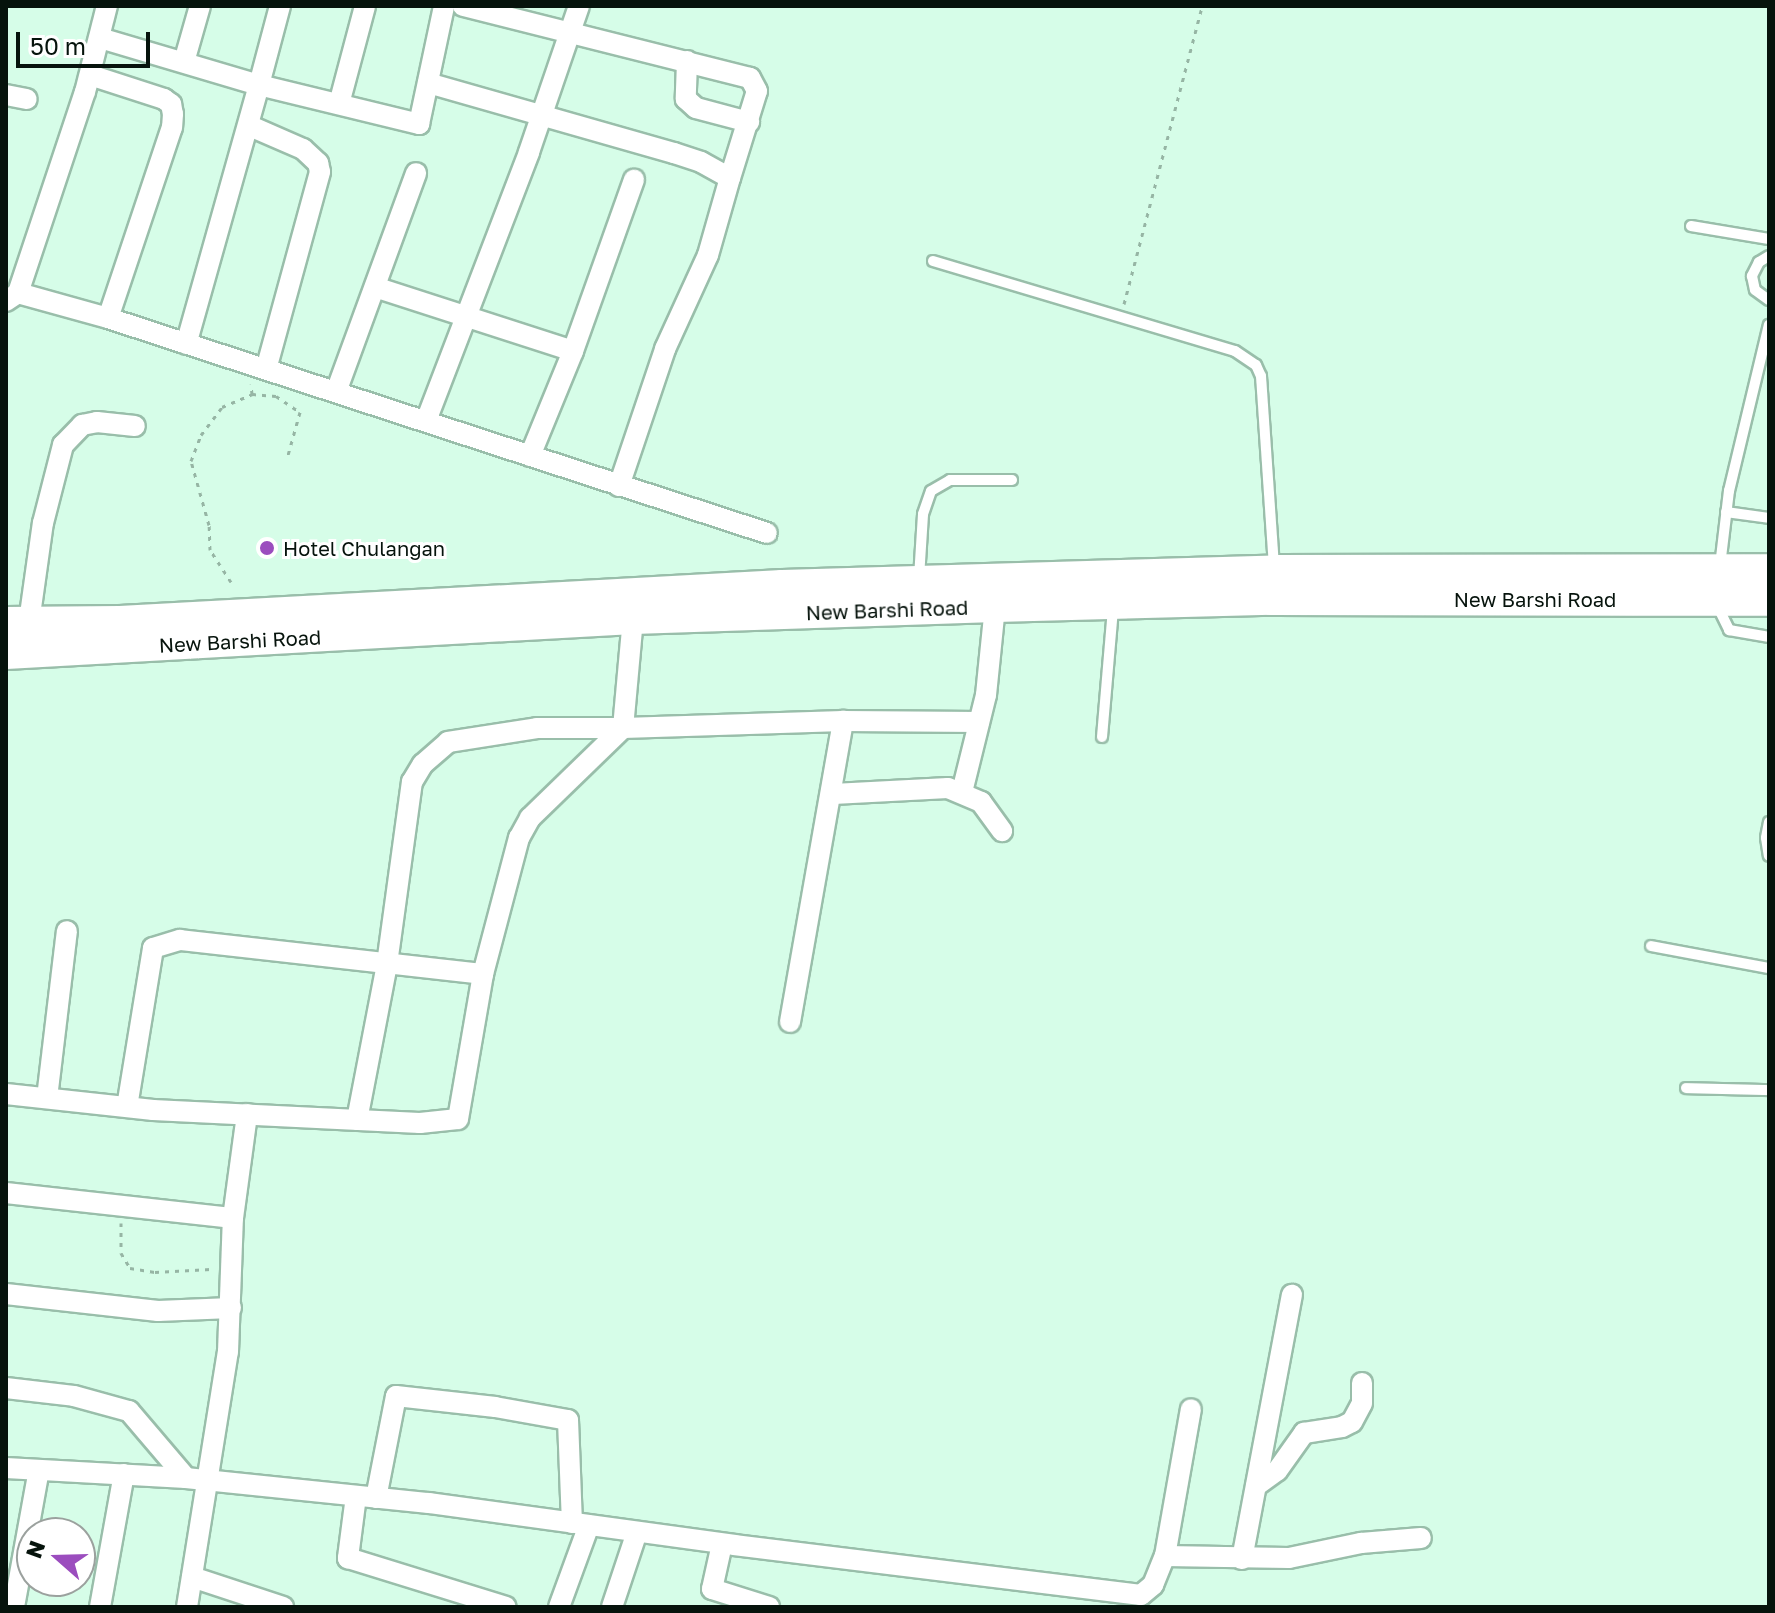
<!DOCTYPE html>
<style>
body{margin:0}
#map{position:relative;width:1775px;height:1613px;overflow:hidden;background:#d6fde8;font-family:"Golos Text",sans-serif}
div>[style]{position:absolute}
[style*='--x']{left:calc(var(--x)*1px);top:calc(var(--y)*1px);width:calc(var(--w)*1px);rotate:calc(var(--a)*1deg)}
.path>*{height:3px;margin-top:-1.5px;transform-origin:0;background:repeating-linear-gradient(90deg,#96b5a4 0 4px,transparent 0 10px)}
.roads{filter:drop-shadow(2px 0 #99beaa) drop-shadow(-2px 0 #99beaa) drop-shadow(0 2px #99beaa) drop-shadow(0 -2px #99beaa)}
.lane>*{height:10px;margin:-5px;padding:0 5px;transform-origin:5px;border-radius:5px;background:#fff}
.street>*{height:20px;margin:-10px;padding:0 10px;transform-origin:10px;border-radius:10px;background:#fff}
.primary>*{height:32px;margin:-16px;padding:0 16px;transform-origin:16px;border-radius:16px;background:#fff}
.dots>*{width:22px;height:22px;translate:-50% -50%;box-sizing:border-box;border:4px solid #fff;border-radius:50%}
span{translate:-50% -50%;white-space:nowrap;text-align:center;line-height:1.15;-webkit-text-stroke:6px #fff;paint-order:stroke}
.poi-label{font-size:20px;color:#06130c}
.left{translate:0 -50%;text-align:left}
.street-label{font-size:20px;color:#06130c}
.frame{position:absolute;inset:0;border:8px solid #06130c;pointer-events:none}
.north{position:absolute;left:16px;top:1517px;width:80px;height:80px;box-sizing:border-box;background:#fff;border:2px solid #9ba19e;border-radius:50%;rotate:290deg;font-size:22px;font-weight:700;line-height:32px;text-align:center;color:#06130c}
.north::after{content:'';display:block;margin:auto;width:28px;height:36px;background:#9b4dbe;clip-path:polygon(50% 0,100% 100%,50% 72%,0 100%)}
.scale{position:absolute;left:16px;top:32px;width:134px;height:36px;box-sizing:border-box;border:4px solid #06130c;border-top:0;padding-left:10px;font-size:24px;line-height:28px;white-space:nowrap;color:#06130c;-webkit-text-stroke:6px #fff;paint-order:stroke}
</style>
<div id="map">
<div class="path">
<div style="--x:1124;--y:304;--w:308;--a:-75.3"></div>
<div style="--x:252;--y:394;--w:24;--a:5"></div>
<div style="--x:276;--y:396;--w:29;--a:34"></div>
<div style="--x:300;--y:412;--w:45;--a:105.6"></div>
<div style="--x:231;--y:582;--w:38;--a:-123"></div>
<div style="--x:210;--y:550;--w:25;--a:-92"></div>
<div style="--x:209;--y:525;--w:66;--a:-105.7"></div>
<div style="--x:191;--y:461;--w:28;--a:-69"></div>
<div style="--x:201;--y:435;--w:35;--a:-53"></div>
<div style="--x:222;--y:407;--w:33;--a:-23"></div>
<div style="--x:252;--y:394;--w:10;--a:-96"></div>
<div style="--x:121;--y:1223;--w:30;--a:90"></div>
<div style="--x:121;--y:1253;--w:17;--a:59"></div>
<div style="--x:130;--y:1268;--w:25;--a:9"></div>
<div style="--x:155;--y:1272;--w:56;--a:-3.1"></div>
</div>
<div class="roads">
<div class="lane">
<div style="--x:1691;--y:226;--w:79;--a:9.5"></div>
<div style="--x:1769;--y:256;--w:12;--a:149"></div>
<div style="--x:1759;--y:262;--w:16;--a:117"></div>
<div style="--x:1752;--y:276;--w:14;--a:78"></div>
<div style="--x:1755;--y:290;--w:17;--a:36"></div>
<div style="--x:933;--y:261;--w:315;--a:16.6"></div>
<div style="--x:1235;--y:351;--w:25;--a:34"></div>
<div style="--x:1256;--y:365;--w:12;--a:66"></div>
<div style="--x:1261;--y:376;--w:189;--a:86.1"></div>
<div style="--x:1726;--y:512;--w:43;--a:7.9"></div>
<div style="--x:1720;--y:566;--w:76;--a:-83.2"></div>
<div style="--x:1729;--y:491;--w:171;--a:-76.5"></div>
<div style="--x:919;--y:578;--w:64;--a:-86.4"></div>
<div style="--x:923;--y:514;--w:24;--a:-71"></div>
<div style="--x:931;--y:491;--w:22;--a:-30"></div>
<div style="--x:950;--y:480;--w:62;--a:0"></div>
<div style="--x:1717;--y:605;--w:28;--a:64"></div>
<div style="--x:1729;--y:630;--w:41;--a:9.9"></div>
<div style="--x:1102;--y:737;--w:129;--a:-85.1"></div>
<div style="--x:1769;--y:822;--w:16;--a:101"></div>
<div style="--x:1766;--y:838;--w:18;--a:81"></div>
<div style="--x:1651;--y:946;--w:120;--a:10.6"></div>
<div style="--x:1686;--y:1088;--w:83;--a:1.4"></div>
</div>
<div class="street">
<div style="--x:280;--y:6;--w:82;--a:104.9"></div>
<div style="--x:259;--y:85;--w:165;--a:13.7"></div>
<div style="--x:419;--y:124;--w:121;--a:-78"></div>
<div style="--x:100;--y:38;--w:166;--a:16.5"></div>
<div style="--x:259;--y:85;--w:269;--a:105.7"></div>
<div style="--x:687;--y:61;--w:38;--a:92"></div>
<div style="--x:686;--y:99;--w:13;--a:42"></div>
<div style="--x:696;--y:108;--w:55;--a:14.8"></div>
<div style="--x:184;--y:62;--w:58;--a:-74.1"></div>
<div style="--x:90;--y:75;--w:78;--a:18"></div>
<div style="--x:164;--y:99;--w:9;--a:36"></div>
<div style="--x:171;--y:104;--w:10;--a:79"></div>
<div style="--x:173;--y:114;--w:13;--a:94"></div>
<div style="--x:172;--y:127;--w:201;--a:108.5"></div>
<div style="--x:428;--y:83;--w:256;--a:15.9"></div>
<div style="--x:674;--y:153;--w:28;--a:18"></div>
<div style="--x:701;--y:162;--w:33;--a:29"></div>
<div style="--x:730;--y:178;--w:91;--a:-72.8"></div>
<div style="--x:757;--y:91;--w:15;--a:-118"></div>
<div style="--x:750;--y:78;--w:296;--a:-165.9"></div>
<div style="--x:6;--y:95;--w:21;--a:11"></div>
<div style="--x:339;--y:104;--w:101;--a:-75.1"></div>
<div style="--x:250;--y:126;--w:58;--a:23.5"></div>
<div style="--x:303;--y:149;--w:21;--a:43"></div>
<div style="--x:318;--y:163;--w:9;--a:77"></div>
<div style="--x:320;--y:172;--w:204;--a:105.3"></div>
<div style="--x:375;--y:287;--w:208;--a:17.9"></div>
<div style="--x:573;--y:351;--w:182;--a:-70.4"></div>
<div style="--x:18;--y:293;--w:212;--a:-71.6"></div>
<div style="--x:85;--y:92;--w:89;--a:-75.7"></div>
<div style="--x:6;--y:301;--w:14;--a:-34"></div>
<div style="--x:18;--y:293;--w:93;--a:15.5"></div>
<div style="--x:108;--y:318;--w:693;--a:18.07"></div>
<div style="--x:336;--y:392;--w:233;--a:-69.9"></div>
<div style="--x:426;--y:421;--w:288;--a:-69"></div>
<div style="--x:529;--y:152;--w:154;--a:-71.1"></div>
<div style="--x:530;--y:456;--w:113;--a:-67.7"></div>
<div style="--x:619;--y:486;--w:145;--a:-71.4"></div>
<div style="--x:665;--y:349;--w:103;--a:-65.4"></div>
<div style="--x:708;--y:255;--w:80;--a:-74.1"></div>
<div style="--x:29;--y:622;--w:100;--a:-82"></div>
<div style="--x:43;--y:523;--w:81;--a:-75.6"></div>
<div style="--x:63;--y:445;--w:28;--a:-46"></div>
<div style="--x:82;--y:425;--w:15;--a:-11"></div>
<div style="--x:97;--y:422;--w:38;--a:6"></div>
<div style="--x:962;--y:792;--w:100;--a:-76.1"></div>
<div style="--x:986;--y:695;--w:89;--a:-84.2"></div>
<div style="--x:833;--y:794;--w:115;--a:-3"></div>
<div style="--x:948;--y:788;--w:36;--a:23"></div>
<div style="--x:981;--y:802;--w:36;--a:54"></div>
<div style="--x:790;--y:1022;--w:306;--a:-80"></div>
<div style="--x:6;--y:1094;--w:148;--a:6.2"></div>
<div style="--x:153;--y:1110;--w:267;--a:2.8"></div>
<div style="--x:420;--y:1123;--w:38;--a:-6"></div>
<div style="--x:458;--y:1119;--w:147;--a:-80.2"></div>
<div style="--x:47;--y:1098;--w:168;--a:-83.2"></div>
<div style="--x:127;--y:1107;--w:161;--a:-80.7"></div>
<div style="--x:153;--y:948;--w:28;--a:-17"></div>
<div style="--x:180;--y:940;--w:305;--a:6.4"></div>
<div style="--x:483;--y:974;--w:141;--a:-75.2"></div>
<div style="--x:519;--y:838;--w:23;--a:-61"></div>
<div style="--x:530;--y:818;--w:129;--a:-44.1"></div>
<div style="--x:623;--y:728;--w:220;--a:-1.8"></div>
<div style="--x:843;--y:721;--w:136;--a:0.4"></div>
<div style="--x:357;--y:1120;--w:159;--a:-79.1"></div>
<div style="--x:387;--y:964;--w:184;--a:-82.2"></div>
<div style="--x:412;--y:782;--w:21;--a:-59"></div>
<div style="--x:423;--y:764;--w:33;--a:-41"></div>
<div style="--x:448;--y:742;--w:90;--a:-8.9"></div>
<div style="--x:537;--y:728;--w:86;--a:0"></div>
<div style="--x:623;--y:728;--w:110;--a:-84.8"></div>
<div style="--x:6;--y:1193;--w:228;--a:6.3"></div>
<div style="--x:233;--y:1218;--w:105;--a:-82.3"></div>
<div style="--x:6;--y:1294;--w:153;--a:6.4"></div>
<div style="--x:158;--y:1311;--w:73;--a:-2.4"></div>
<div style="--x:6;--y:1388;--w:68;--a:6.7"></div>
<div style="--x:74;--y:1396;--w:57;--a:15.3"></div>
<div style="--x:129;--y:1411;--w:88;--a:49.6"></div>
<div style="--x:6;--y:1468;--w:180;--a:3.2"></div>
<div style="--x:186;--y:1478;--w:244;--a:5.9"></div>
<div style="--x:429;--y:1503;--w:308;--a:7.8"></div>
<div style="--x:734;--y:1545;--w:410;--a:7"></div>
<div style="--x:1141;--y:1595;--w:16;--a:-40"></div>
<div style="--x:1153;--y:1585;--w:31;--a:-68"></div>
<div style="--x:1165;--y:1556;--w:124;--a:0.9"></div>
<div style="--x:1289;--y:1558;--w:74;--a:-11.8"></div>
<div style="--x:1361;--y:1543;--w:60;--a:-4.8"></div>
<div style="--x:1256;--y:1486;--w:26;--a:-36"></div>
<div style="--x:1277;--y:1471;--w:47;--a:-54.6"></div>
<div style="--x:1304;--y:1433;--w:38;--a:-9"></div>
<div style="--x:1342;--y:1427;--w:11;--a:-27"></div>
<div style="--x:1352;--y:1422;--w:21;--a:-62"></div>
<div style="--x:1362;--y:1403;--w:20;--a:-90"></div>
<div style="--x:356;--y:1496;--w:63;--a:97.4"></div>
<div style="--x:348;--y:1558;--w:165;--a:17.2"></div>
<div style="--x:376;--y:1498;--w:104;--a:-78.9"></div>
<div style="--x:396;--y:1396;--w:100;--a:6.3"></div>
<div style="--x:495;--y:1407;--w:74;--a:10.1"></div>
<div style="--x:568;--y:1420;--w:103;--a:87.8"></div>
<div style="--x:722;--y:1544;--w:46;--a:102.5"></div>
<div style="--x:712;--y:1589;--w:60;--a:17.5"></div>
<div style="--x:1165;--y:1556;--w:149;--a:-80"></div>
<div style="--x:1242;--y:1559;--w:269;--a:-79.3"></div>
<div style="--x:192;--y:1577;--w:96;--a:18.2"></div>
<div style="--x:14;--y:1607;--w:139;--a:-79.7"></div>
<div style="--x:100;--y:1607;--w:135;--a:-79.8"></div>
<div style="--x:187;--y:1607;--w:258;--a:-80.9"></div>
<div style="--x:228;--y:1352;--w:134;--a:-87.9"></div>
<div style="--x:559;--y:1607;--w:87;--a:-69.9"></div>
<div style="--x:612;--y:1607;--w:79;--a:-71.6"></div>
</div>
<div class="primary">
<div style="--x:6;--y:623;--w:114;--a:-0.5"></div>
<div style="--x:120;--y:622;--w:663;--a:-3.11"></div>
<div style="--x:782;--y:586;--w:492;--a:-1.7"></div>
<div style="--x:1274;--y:571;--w:495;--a:-0.1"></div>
<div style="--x:6;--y:653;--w:628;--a:-3.2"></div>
<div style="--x:633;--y:618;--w:362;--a:-1.9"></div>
<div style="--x:995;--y:606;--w:276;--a:-1.5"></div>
<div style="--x:1271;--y:599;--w:498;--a:0.1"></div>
</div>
</div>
<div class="dots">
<div style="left:267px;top:548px;background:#9b4dbe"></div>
</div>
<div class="poi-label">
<span class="left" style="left:283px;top:548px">Hotel Chulangan</span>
</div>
<div class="street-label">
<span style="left:1535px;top:599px">New Barshi Road</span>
<span style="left:887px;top:610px;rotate:-2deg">New Barshi Road</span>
<span style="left:240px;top:641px;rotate:-3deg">New Barshi Road</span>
</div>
<div class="frame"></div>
<div class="north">N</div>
<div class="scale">50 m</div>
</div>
